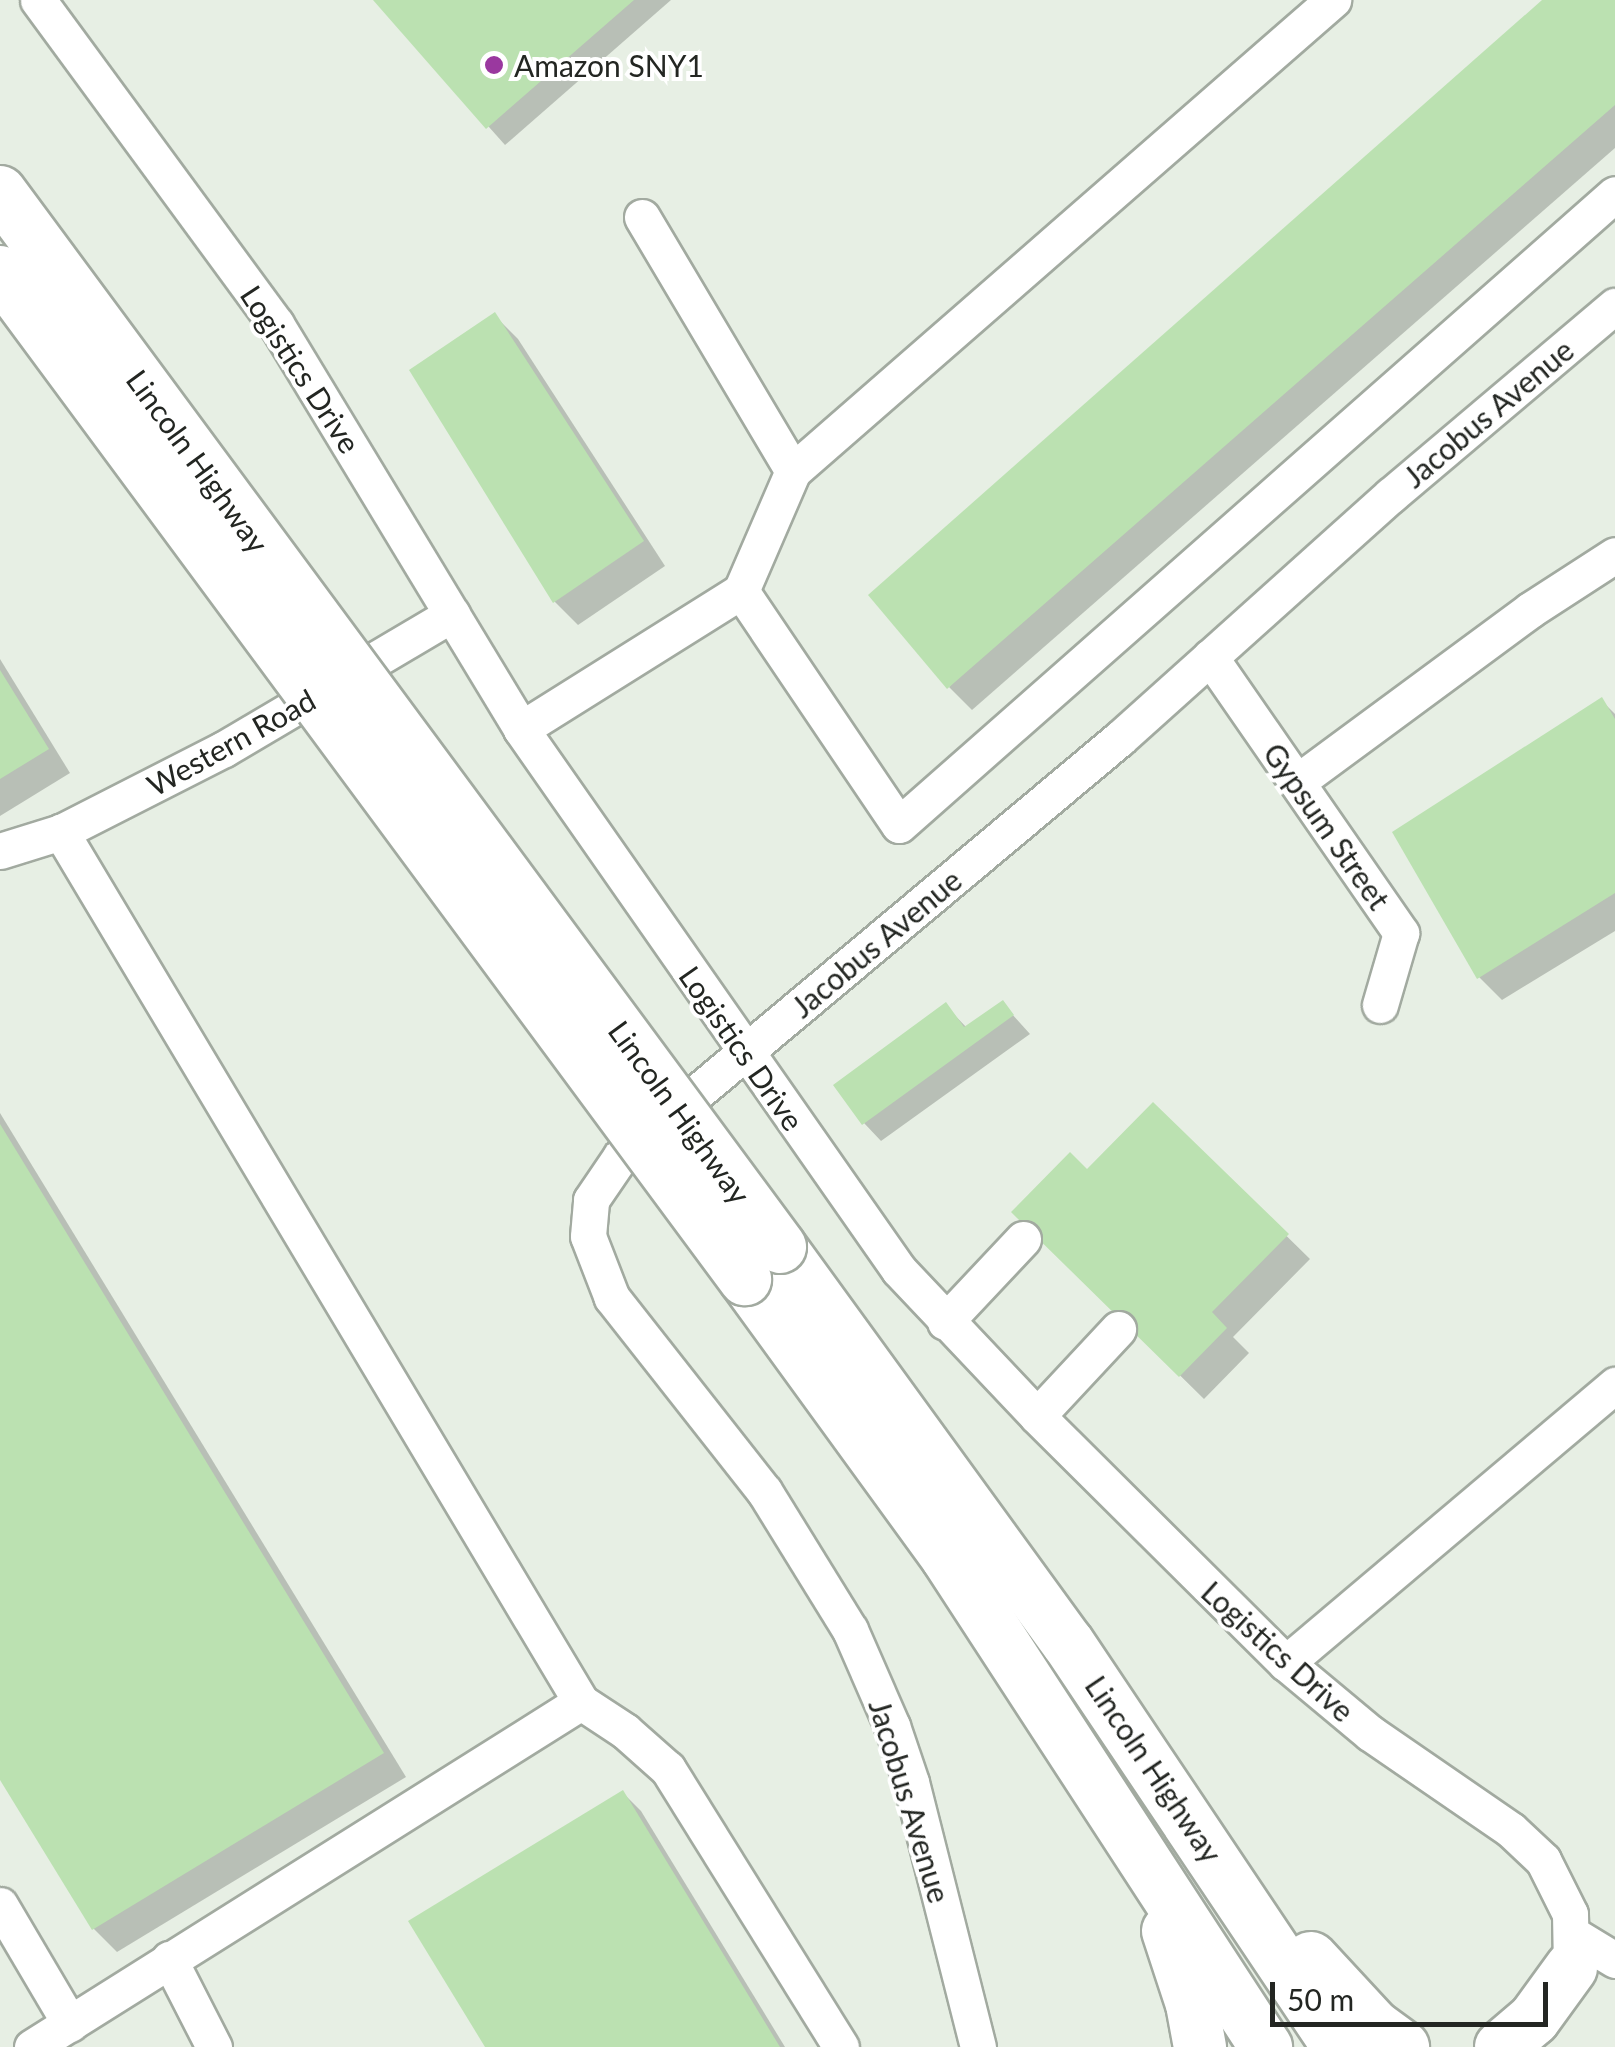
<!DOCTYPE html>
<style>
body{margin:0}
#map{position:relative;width:1615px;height:2047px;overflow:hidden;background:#e7efe4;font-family:Lato,sans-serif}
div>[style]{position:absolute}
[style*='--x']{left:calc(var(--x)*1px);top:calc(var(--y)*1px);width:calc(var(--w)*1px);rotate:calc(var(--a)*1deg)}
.shadow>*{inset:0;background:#0003}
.building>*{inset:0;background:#bbe1b1}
.roads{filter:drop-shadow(2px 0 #a2aaa0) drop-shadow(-2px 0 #a2aaa0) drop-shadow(0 2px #a2aaa0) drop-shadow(0 -2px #a2aaa0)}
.minor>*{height:35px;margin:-17.5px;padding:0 17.5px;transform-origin:17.5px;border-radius:17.5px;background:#fff}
.highway>*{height:52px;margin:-26px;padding:0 26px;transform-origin:26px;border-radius:26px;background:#fff}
.bridges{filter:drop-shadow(2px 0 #a2aaa0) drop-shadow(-2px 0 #a2aaa0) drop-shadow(0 2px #a2aaa0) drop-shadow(0 -2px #a2aaa0)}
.highway-bridge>*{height:52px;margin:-26px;padding:0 26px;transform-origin:26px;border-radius:26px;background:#fff}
.dots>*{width:28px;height:28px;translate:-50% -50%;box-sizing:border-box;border:5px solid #fff;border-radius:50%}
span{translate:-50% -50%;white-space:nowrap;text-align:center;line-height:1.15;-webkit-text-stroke:8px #fff;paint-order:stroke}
.poi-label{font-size:30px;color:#232622}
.left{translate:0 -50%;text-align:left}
.street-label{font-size:30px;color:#232622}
.scale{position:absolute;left:1270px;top:1982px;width:278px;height:45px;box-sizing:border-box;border:5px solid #232622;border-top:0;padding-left:12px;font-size:30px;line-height:35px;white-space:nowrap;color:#232622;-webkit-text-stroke:8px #fff;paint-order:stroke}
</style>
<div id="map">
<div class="shadow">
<div style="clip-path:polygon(376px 0,671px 0,505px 145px)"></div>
<div style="clip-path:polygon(1546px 0,1615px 0,1615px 148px,972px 710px,949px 687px)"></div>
<div style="clip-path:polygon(494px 315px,518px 339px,665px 566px,578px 625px,555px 602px,412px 371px)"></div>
<div style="clip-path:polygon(0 659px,70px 773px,0 816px)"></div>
<div style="clip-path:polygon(1601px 700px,1615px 714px,1615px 931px,1502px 1000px,1479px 977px)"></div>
<div style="clip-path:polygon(1002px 1003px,1030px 1034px,881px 1141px,864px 1123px,946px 1006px,967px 1028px)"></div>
<div style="clip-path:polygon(1153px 1105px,1310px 1259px,1233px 1337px,1249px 1353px,1204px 1399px,1014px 1212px,1087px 1172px)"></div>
<div style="clip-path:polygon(0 1113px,406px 1777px,117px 1952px,94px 1929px,0 1776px)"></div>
<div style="clip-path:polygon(623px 1793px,641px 1811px,785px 2047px,488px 2047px)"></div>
</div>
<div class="building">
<div style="clip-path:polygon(373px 0,634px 0,486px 129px)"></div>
<div style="clip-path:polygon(1542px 0,1615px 0,1615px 105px,947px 689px,868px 595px)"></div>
<div style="clip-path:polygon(495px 312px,644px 541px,553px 603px,409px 370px)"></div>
<div style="clip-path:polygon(0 670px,49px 749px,0 779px)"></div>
<div style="clip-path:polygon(1602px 697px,1615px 719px,1615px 893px,1477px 979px,1392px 832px)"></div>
<div style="clip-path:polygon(1003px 1000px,1014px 1015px,862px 1125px,833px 1085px,946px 1002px,964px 1027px)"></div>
<div style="clip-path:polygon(1153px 1102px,1289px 1234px,1212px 1312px,1227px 1328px,1179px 1377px,1011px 1212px,1070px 1152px,1087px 1169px)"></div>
<div style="clip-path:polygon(0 1124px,384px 1753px,92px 1930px,0 1780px)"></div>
<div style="clip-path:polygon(623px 1790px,780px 2047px,485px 2047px,408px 1921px)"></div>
</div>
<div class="roads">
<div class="minor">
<div style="--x:38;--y:0;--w:402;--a:53.7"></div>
<div style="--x:276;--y:324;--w:473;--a:58.8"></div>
<div style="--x:521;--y:729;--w:660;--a:55.06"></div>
<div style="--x:899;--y:1270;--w:201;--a:46.6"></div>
<div style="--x:1037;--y:1416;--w:351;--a:44.8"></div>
<div style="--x:1286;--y:1663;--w:109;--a:39.8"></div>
<div style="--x:1370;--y:1733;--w:171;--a:34.5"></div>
<div style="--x:1511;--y:1830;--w:44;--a:43.2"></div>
<div style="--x:1543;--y:1860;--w:60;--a:63.4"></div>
<div style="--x:1570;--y:1914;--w:54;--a:88.9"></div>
<div style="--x:642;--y:217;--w:295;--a:59.3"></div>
<div style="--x:741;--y:591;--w:282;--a:56"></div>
<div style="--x:899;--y:825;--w:954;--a:-41.39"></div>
<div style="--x:1210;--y:657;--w:336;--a:55.3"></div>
<div style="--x:1401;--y:933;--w:75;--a:106.3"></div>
<div style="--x:521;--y:729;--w:260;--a:-32.1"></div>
<div style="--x:741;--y:591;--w:131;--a:-66.6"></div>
<div style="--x:793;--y:471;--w:717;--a:-41.1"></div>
<div style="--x:1297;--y:782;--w:290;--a:-36.4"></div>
<div style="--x:1530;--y:610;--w:101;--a:-32.9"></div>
<div style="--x:0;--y:851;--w:64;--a:-17.3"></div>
<div style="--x:61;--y:832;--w:183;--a:-27"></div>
<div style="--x:224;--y:749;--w:265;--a:-30.6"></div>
<div style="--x:945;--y:1322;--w:114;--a:-46.8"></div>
<div style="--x:1037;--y:1416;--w:119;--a:-47"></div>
<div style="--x:1286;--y:1663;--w:431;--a:-40.2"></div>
<div style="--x:581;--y:1702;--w:53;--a:33.4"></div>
<div style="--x:625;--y:1731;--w:57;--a:41.5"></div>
<div style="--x:668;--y:1769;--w:327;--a:58.1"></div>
<div style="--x:0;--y:1905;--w:138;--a:59.5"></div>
<div style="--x:1572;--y:1934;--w:50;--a:31.2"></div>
<div style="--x:169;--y:1959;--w:99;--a:62.9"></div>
<div style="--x:32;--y:2047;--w:648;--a:-32.15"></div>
<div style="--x:581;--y:1702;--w:1014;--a:-120.87"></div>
<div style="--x:978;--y:2047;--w:273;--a:-104.2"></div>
<div style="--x:911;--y:1782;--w:59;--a:-108.7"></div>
<div style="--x:892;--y:1726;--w:105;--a:-113.6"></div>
<div style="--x:850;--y:1630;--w:163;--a:-121.7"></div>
<div style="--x:764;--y:1491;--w:246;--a:-128.2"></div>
<div style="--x:612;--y:1298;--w:66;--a:-111.2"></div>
<div style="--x:588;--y:1236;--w:36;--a:-85"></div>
<div style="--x:591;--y:1200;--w:53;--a:-55.7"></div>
<div style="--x:621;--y:1156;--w:650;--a:-39.94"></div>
<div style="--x:1119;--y:739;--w:365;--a:-41.9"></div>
<div style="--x:1391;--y:495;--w:293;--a:-40.2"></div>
</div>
<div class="highway">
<div style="--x:780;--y:1247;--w:490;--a:54"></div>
<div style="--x:1068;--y:1643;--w:486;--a:56.2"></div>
<div style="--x:745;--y:1279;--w:344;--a:54"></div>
<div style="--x:947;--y:1557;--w:585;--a:56.94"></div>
<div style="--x:1168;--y:1931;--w:77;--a:71.8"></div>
<div style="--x:1192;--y:2004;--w:44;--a:79.5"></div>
<div style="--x:1311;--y:1958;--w:93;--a:47.2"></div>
<div style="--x:1374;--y:2026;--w:36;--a:36"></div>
<div style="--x:1501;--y:2047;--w:43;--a:-40.3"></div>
<div style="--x:1534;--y:2019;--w:63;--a:-54"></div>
</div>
</div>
<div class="bridges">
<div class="highway-bridge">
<div style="--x:0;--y:192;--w:1312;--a:53.52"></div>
<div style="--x:0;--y:272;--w:1253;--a:53.51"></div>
</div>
</div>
<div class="dots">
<div style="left:494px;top:65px;background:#9a389f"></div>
</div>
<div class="poi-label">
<span class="left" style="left:514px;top:65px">Amazon SNY1</span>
</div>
<div class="street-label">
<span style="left:301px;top:369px;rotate:57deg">Logistics Drive</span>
<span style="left:1488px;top:413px;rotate:-40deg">Jacobus Avenue</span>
<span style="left:198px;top:461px;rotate:54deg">Lincoln Highway</span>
<span style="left:231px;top:742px;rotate:-29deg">Western Road</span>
<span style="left:1327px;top:826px;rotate:55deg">Gypsum Street</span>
<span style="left:876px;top:943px;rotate:-40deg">Jacobus Avenue</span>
<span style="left:742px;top:1048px;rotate:55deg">Logistics Drive</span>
<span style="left:680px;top:1112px;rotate:54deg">Lincoln Highway</span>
<span style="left:1278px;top:1651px;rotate:42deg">Logistics Drive</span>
<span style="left:1154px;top:1769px;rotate:56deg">Lincoln Highway</span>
<span style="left:910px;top:1801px;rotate:73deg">Jacobus Avenue</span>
</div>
<div class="scale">50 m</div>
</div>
